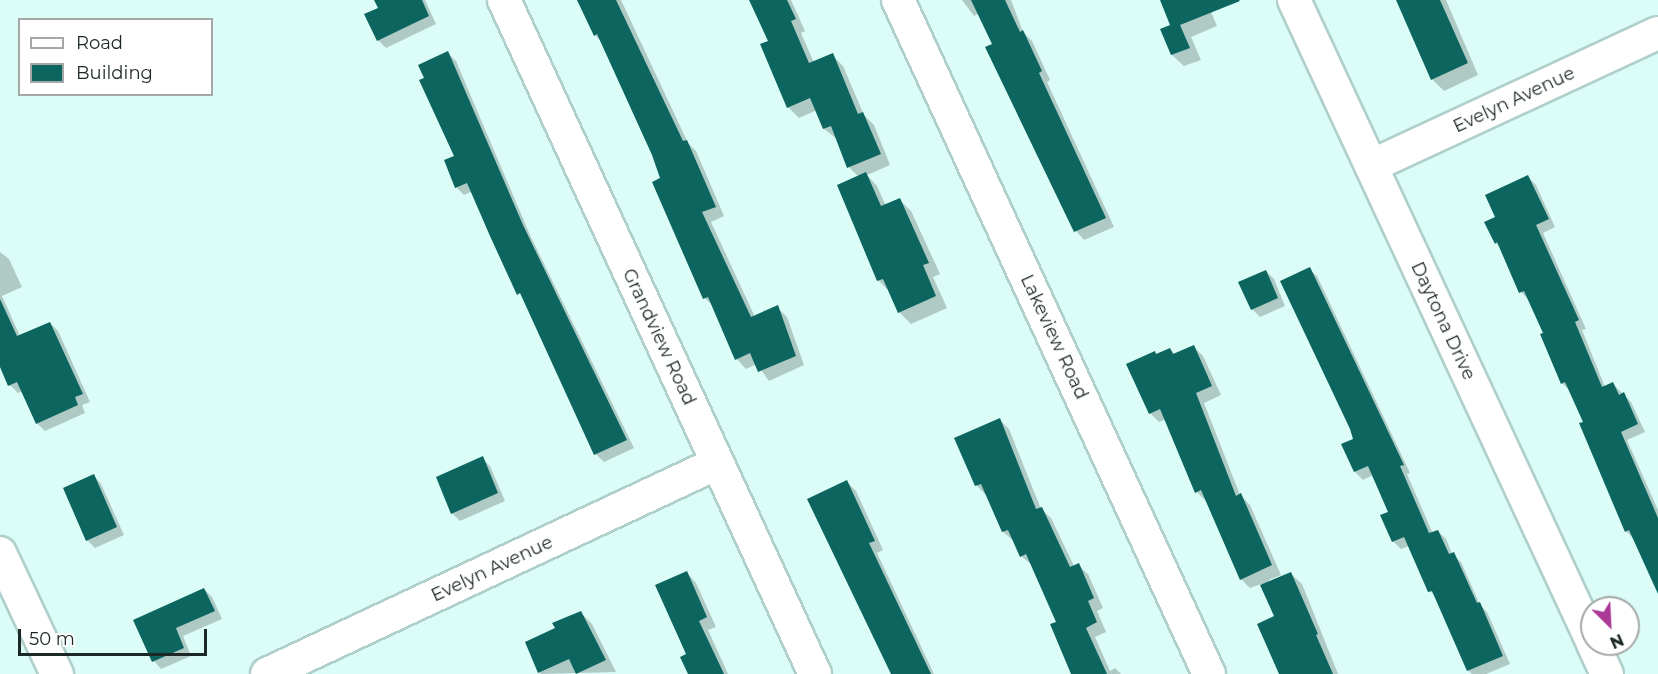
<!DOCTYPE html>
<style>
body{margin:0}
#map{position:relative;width:1658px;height:674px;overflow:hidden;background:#dbfcf7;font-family:Montserrat,sans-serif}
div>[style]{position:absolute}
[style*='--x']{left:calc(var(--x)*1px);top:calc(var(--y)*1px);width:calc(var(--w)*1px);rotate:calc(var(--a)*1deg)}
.shadow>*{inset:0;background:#0003}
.building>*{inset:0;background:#0c665f}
.roads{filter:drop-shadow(2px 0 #afcfca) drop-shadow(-2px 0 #afcfca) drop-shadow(0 2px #afcfca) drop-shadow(0 -2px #afcfca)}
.minor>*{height:32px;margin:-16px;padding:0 16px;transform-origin:16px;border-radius:16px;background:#fff}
span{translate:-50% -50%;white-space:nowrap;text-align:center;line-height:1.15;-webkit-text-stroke:6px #fff;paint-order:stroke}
.street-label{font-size:18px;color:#1c2826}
.legend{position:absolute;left:18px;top:18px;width:195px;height:78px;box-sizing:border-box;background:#fff;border:2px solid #a4a9a8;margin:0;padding:8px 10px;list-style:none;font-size:18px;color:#1c2826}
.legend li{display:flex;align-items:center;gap:12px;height:30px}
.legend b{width:30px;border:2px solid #a4a9a8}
.north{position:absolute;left:1580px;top:596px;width:60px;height:60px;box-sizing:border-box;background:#fff;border:2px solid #a4a9a8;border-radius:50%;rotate:156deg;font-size:16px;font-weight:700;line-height:24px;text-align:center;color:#1c2826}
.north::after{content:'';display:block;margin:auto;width:21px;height:27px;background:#ab3a97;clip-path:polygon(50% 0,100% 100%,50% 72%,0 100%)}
.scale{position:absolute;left:18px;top:629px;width:189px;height:27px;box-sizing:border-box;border:3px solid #1c2826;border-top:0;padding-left:8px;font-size:18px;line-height:21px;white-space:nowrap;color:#1c2826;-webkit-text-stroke:4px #fff;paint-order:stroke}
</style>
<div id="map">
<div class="shadow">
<div style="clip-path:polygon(376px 0,425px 0,436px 24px,386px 48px,378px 40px,380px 8px)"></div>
<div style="clip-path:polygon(577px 0,621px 0,688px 143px,696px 151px,724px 216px,711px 222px,755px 317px,777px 307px,787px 317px,804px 365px,769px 381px,757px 364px,746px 369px,737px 359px,714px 307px,705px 298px,653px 154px,603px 44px,595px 35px)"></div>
<div style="clip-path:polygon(751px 0,791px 0,805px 31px,801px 33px,814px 63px,832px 55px,843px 66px,864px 115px,874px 125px,890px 165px,867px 175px,877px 186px,886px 206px,900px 200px,911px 211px,940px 274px,933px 277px,947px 308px,911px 324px,899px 312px,890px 292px,879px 281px,839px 186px,859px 177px,849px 167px,837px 139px,824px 129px,817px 110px,799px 118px,788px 107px,770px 42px)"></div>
<div style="clip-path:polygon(962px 0,1011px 0,1023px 32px,1032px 41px,1050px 80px,1047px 82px,1114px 227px,1084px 240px,1076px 231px,987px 48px,994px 45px,979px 13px,974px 16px)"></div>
<div style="clip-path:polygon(1161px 0,1206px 0,1217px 26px,1191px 37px,1201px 60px,1184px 66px,1172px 55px,1172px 25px)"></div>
<div style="clip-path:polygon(1398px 0,1446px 0,1478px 75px,1444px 91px,1432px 79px)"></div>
<div style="clip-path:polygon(448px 53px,456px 61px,530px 235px,634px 448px,604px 462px,596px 454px,473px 191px,464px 195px,456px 187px,456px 157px,426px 79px)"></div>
<div style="clip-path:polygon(1528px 177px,1536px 185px,1555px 227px,1543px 233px,1586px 329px,1582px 330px,1605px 387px,1613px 384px,1631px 402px,1645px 432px,1627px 440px,1658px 510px,1658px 586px,1634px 539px,1626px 531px,1585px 422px,1570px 391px,1562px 383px,1545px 334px,1529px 300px,1521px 292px,1501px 248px,1496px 243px,1497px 218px)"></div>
<div style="clip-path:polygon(0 252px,9px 259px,22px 287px,2px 296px,20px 336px,50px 323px,58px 331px,90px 402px,82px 405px,85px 413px,45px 431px,37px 423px,23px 391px,18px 393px,10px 385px,0 364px)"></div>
<div style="clip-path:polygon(1309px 269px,1317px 276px,1410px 473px,1407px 474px,1433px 534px,1438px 531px,1446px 539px,1452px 554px,1461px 562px,1480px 605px,1487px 612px,1510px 664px,1486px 674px,1472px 674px,1468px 670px,1438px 599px,1430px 591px,1409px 546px,1401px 549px,1393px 541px,1390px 512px,1373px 475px,1363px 480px,1355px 472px,1343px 444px,1354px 440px)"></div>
<div style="clip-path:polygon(1266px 271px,1274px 279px,1285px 306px,1260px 317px,1252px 309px)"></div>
<div style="clip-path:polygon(1194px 347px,1203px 356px,1221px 395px,1204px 403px,1240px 495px,1250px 505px,1281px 575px,1269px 580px,1270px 583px,1291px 574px,1302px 584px,1338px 674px,1291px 674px,1276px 617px,1261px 584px,1250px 588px,1241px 579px,1206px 501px,1197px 492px,1166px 419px,1159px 422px,1150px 413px,1157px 355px,1170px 349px,1176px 355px)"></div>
<div style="clip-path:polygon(1000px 420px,1009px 429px,1041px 509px,1051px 518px,1074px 566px,1078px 565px,1088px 574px,1103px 608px,1097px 611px,1106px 632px,1095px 637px,1110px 671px,1115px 668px,1121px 674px,1073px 674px,1058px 623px,1032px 565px,1021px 556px,1014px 541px,1003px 532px,986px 495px,976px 485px)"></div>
<div style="clip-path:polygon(482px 458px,490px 466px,505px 501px,460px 521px,452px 513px)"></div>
<div style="clip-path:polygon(94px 476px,101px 484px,124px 535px,95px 548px,87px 540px)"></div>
<div style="clip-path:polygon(847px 482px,856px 491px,883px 550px,877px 553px,934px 674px,892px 674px)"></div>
<div style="clip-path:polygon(687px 573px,696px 583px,716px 627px,708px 630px,728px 674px,690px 674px)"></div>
<div style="clip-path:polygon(204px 589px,212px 597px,222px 619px,183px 636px,191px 656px,161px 669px,154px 661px,135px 620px)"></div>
<div style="clip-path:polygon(580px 612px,592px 624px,616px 672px,541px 674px,539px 672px,557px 629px)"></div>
</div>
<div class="building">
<div style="clip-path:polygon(374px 0,422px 0,429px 16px,377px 41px,364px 14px,378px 8px)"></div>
<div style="clip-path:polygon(577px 0,616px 0,683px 141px,687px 140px,716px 207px,702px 212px,751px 317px,778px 305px,796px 356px,758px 372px,750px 353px,735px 360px,708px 297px,703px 299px,652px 182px,660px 178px,652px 155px,597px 34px,594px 36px)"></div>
<div style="clip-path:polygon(749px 0,787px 0,796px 19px,791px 21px,809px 63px,833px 53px,858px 114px,863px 112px,881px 154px,847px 168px,831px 126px,823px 129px,810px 98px,787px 108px,760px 44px,768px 41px)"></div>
<div style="clip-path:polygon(971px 0,1005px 0,1020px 32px,1023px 30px,1042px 71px,1039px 73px,1106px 218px,1074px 232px,985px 47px,992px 44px)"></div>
<div style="clip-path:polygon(1160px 0,1239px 0,1240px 1px,1180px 25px,1190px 48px,1171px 55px,1160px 29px,1170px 25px)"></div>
<div style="clip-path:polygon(1396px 0,1440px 0,1468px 63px,1431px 80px)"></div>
<div style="clip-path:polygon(448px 51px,523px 225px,627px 440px,594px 455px,520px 293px,517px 295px,490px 236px,467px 183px,455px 188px,444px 160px,454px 156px,419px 80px,424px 78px,418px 65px)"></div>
<div style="clip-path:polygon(866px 172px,881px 206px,900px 198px,929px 263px,923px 265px,936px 296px,898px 313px,883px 279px,877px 281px,837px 185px)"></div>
<div style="clip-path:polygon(1528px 175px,1549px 219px,1536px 225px,1579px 320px,1575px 322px,1602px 387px,1613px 382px,1619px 395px,1624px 392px,1638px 424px,1621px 432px,1658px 518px,1658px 594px,1629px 530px,1625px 532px,1579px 423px,1583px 422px,1565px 382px,1561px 384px,1540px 334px,1543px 333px,1524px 291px,1519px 293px,1497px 242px,1495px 244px,1484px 222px,1495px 217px,1485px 195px)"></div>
<div style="clip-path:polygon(1310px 267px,1404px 465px,1400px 466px,1429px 533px,1438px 530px,1449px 554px,1454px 552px,1477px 603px,1480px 602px,1503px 656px,1467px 671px,1432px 591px,1428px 592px,1404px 537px,1392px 542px,1380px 515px,1388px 512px,1368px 466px,1354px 472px,1341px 444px,1353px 439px,1350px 429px,1280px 281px)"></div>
<div style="clip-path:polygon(1266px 270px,1278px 298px,1251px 310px,1238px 282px)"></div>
<div style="clip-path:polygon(0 299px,17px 336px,50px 322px,83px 394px,75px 397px,78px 405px,36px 424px,17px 382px,8px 386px,0 367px)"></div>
<div style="clip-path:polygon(1194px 345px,1212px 386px,1196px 393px,1236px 496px,1241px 493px,1272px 565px,1240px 580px,1201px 490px,1195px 493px,1160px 409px,1149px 414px,1126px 364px,1155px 351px,1156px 354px,1170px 348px,1173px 354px)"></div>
<div style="clip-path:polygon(1000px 418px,1036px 509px,1042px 507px,1070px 567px,1079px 563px,1094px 598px,1088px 601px,1097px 622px,1086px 628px,1107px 674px,1071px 674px,1050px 624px,1056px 622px,1026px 554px,1020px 557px,1008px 530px,1002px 532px,981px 484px,975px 486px,954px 438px)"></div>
<div style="clip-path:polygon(483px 456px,498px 493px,451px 514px,436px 477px)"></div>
<div style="clip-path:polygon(94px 474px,117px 527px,86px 541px,63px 488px)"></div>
<div style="clip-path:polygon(847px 480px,875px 541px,869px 543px,931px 674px,891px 674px,807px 499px)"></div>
<div style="clip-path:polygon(687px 571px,707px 617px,699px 621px,724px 674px,688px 674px,680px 657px,686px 654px,655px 585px)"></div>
<div style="clip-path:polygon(1291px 572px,1318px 634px,1316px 635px,1333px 674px,1279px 674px,1257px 624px,1274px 616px,1260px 585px)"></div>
<div style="clip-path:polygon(204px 588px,215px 611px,176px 628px,184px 648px,152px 662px,133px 620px)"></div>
<div style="clip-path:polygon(581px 611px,606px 660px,576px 674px,569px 659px,538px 673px,525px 642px,555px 628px,552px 623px)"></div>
</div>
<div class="roads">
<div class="minor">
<div style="--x:504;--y:0;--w:742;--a:65.23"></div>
<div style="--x:898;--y:0;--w:742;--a:65.23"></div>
<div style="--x:1294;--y:0;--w:707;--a:65.07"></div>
<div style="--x:1371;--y:166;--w:316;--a:-24.9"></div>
<div style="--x:0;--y:553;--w:134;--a:64.8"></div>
<div style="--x:1593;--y:644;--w:33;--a:65"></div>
<div style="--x:267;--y:674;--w:497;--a:-25.1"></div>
</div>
</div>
<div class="street-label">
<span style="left:1514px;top:100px;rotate:-25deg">Evelyn Avenue</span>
<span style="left:1443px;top:321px;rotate:65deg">Daytona Drive</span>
<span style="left:659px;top:337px;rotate:65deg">Grandview Road</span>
<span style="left:1054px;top:337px;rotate:65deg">Lakeview Road</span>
<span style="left:492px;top:569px;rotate:-25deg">Evelyn Avenue</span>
</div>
<ul class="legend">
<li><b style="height:8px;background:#fff"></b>Road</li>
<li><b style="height:16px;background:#0c665f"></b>Building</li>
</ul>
<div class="north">N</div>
<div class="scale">50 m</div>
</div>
